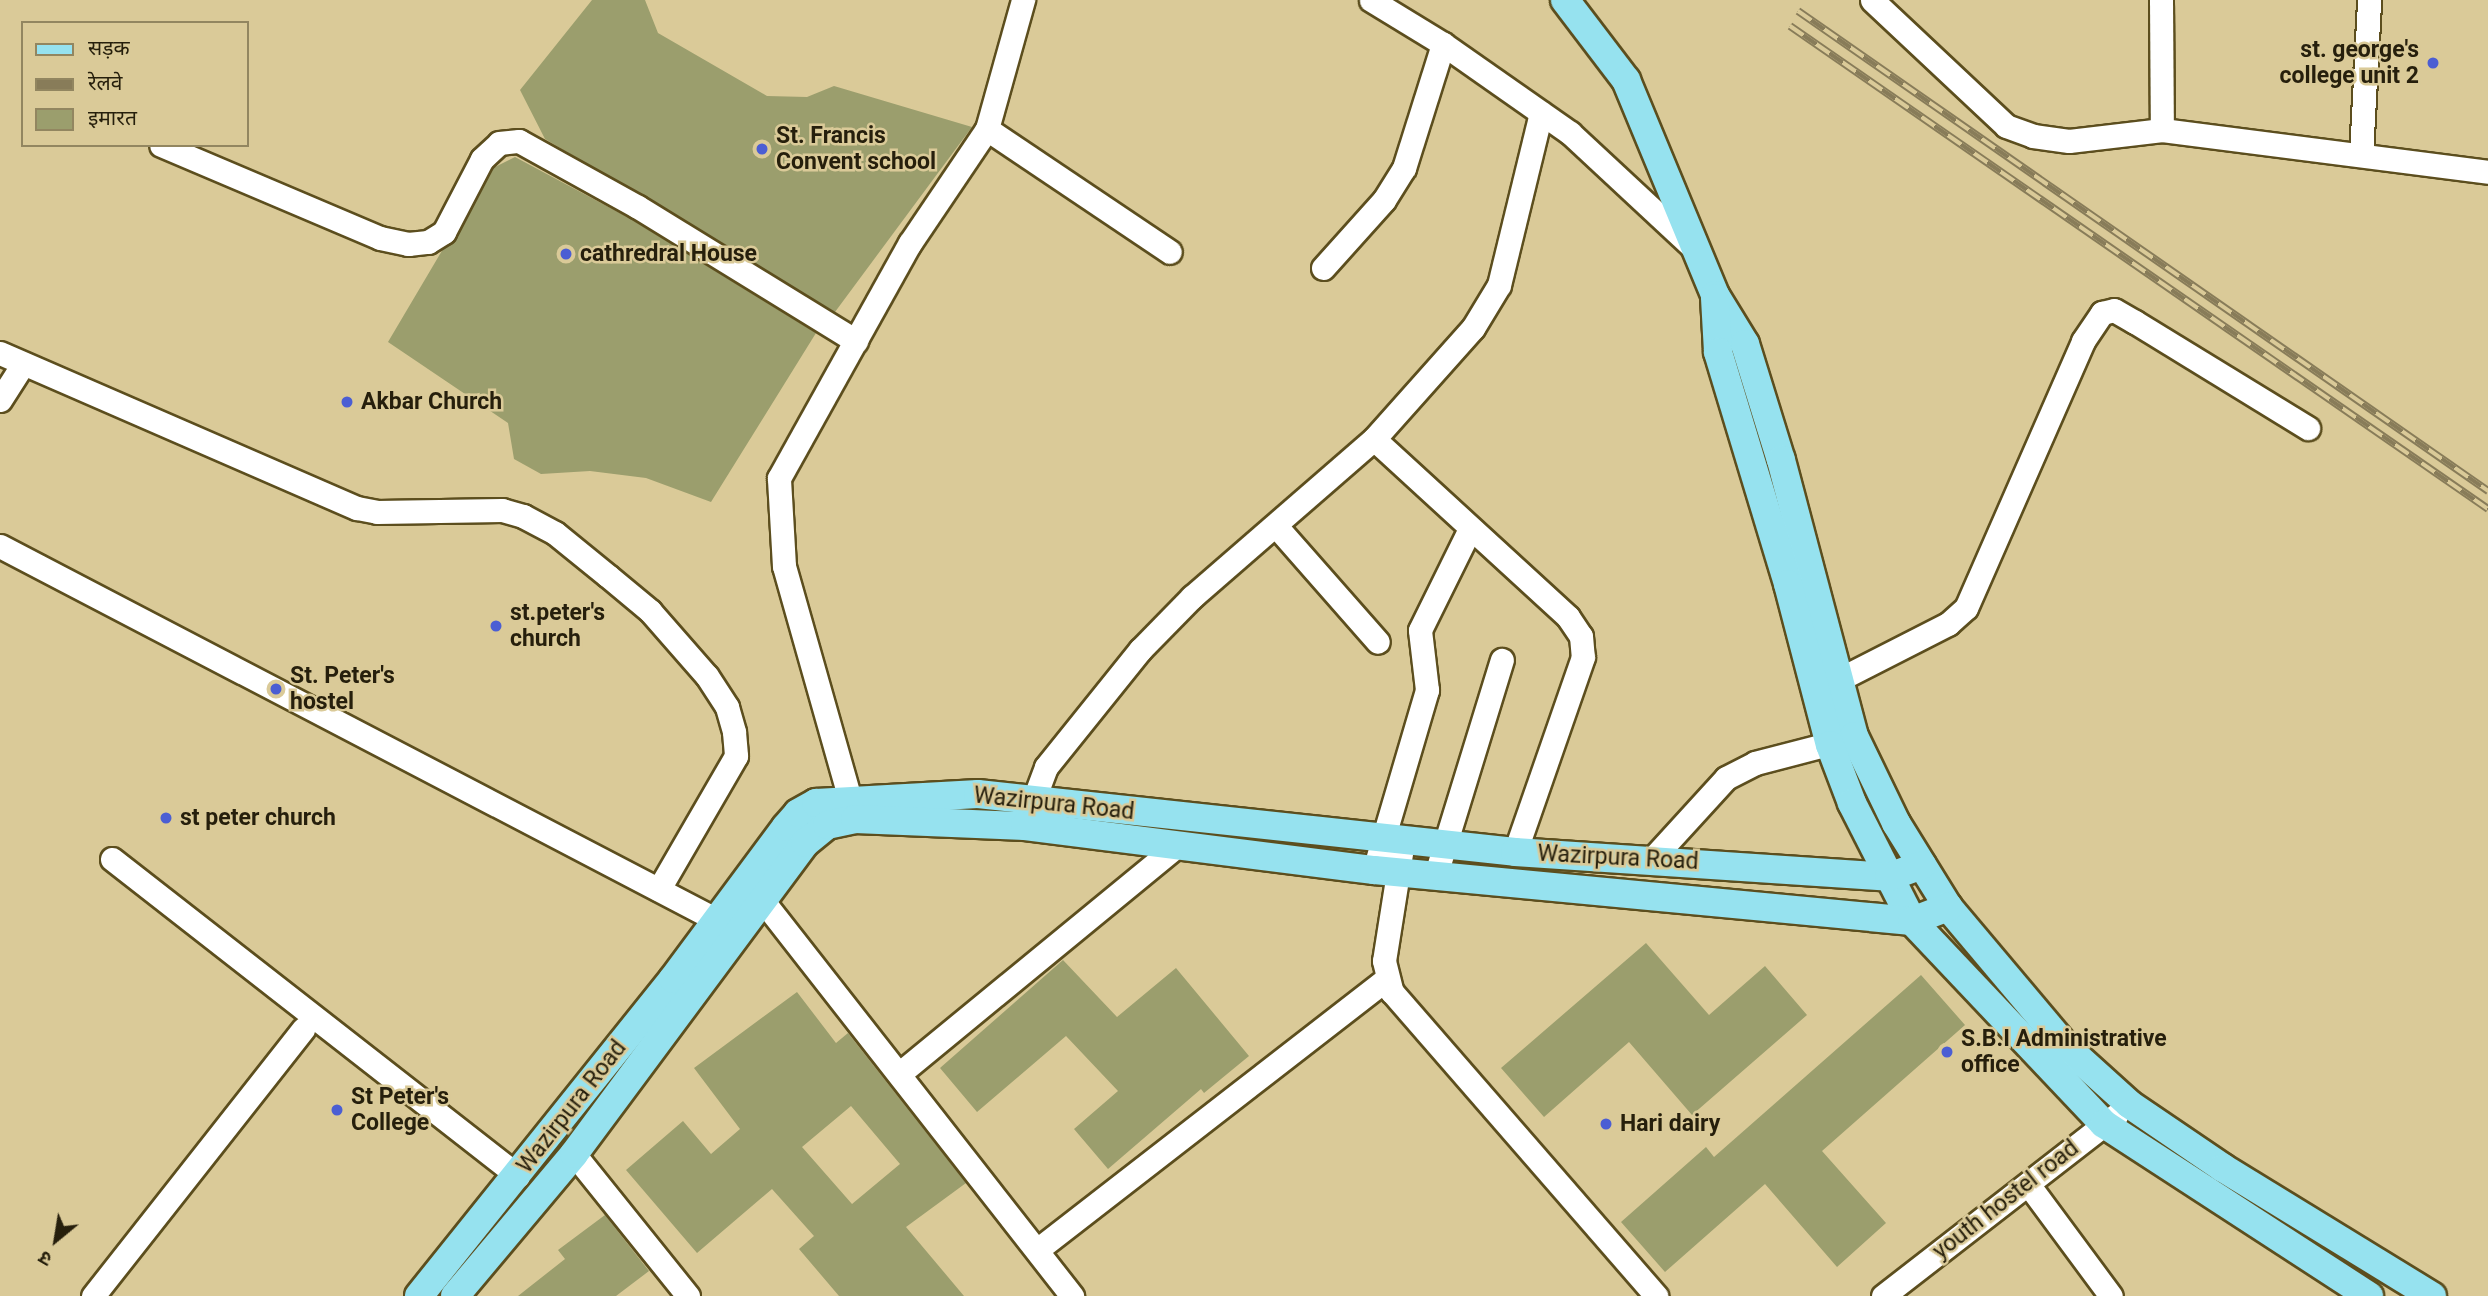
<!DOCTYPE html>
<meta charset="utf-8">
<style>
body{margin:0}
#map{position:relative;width:2488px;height:1296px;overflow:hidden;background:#daca98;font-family:Roboto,"Noto Sans Devanagari",sans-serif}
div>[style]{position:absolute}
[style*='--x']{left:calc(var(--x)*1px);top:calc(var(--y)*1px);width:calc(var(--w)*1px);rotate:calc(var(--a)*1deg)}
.building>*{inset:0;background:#9b9e6d}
.roads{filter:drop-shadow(2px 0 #5c4e1e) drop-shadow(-2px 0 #5c4e1e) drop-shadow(0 2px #5c4e1e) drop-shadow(0 -2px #5c4e1e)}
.minor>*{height:23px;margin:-11.5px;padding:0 11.5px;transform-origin:11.5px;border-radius:11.5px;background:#fff}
.major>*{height:28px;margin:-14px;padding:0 14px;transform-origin:14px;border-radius:14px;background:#96e2ef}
.rail>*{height:8px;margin-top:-4px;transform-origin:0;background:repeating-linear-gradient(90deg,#daca98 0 16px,#887c59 0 32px);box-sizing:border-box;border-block:2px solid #887c59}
.dots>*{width:19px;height:19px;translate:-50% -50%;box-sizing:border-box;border:4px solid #daca98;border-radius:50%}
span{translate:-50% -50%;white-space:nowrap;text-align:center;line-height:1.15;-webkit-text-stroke:5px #daca98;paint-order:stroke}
.poi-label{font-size:23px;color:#261f0c;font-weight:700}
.right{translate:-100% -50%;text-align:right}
.left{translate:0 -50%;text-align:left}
.street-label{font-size:23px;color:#261f0c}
.legend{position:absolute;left:21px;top:21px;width:228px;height:126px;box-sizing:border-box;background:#daca98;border:2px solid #928660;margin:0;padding:9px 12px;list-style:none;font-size:21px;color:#261f0c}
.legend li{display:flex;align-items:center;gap:14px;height:35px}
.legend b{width:35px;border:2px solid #928660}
.north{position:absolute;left:21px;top:1205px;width:70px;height:70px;-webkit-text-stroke:5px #daca98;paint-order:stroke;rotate:210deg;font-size:19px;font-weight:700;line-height:28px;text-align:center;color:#261f0c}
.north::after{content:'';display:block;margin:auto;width:24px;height:32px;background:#261f0c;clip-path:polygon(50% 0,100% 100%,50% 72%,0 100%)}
</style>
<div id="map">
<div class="building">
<div style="clip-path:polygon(592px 0,645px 0,658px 33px,767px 96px,807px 97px,834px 86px,972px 127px,835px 312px,545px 139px,520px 90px)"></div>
<div style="clip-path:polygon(515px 157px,631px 219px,816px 333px,711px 502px,646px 478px,590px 471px,541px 474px,514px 459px,508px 423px,388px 342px,443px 249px,456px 238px,493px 168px)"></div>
<div style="clip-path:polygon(1646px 943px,1709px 1015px,1765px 966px,1807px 1015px,1692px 1115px,1629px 1042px,1544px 1117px,1501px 1068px)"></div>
<div style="clip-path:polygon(1063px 960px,1117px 1017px,1176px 968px,1249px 1056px,1204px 1093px,1201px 1089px,1108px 1169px,1074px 1129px,1118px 1091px,1066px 1036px,977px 1112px,940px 1068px)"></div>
<div style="clip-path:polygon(1921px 975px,1965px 1025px,1822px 1151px,1886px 1223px,1837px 1267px,1765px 1184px,1665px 1272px,1621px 1222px,1706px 1147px,1714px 1157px)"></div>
<div style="clip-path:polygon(evenodd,797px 992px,836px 1043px,848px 1033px,966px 1183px,906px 1227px,964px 1296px,839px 1296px,799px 1249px,814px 1236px,772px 1189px,697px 1253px,626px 1170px,683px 1121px,711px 1154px,740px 1129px,694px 1068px,797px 992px,851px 1106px,900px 1164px,852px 1204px,802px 1147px,851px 1106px)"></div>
<div style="clip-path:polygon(605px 1215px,649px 1271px,616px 1296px,518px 1296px,565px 1259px,558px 1250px)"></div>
</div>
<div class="roads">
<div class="minor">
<div style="--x:1371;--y:0;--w:84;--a:31.4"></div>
<div style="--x:1443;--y:44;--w:155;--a:35"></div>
<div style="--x:1570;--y:133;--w:171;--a:42.9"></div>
<div style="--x:1872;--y:0;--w:184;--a:43.2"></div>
<div style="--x:2006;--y:126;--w:29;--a:20"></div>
<div style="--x:2033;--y:136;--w:36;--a:8"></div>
<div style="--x:2069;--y:141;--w:94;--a:-6.7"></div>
<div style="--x:2162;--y:130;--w:329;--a:7.3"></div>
<div style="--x:2161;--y:0;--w:130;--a:89.6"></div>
<div style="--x:987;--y:129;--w:220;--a:33.9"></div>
<div style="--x:161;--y:145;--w:238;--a:23"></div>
<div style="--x:380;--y:238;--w:29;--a:12"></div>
<div style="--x:408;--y:244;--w:20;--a:-6"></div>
<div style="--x:428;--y:242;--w:19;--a:-32"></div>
<div style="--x:444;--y:232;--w:82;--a:-62.5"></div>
<div style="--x:482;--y:159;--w:23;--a:-43"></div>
<div style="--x:499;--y:143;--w:20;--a:-6"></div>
<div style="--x:519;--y:141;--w:136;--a:29"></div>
<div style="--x:638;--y:207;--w:256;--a:31.6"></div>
<div style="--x:2361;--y:155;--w:155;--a:-87"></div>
<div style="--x:1323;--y:268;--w:91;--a:-48.1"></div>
<div style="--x:1384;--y:200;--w:38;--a:-58"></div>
<div style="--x:1404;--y:168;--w:130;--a:-72.5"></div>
<div style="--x:0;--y:353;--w:389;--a:23.5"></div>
<div style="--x:357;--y:508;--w:20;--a:11"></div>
<div style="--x:377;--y:512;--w:125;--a:-0.9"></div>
<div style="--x:502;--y:510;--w:22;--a:16"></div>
<div style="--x:523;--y:516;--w:36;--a:28"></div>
<div style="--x:555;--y:533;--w:68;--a:39.1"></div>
<div style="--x:608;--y:576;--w:55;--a:39.8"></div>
<div style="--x:650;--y:611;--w:86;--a:48.8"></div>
<div style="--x:707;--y:676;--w:37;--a:57"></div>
<div style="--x:727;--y:707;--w:26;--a:74"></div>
<div style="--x:734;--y:732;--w:24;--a:85"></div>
<div style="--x:736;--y:756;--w:154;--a:120.1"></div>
<div style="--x:0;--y:400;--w:43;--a:-57.4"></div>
<div style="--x:1374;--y:439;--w:263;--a:42.5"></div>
<div style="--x:1568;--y:617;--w:23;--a:56"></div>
<div style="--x:1581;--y:636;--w:21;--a:85"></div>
<div style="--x:1583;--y:657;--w:207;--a:109.2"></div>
<div style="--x:1276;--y:526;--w:154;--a:48.7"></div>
<div style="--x:0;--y:546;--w:809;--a:27.55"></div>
<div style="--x:1836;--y:681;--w:126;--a:-27"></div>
<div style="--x:1948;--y:624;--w:24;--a:-42"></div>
<div style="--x:1966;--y:608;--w:292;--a:-66.3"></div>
<div style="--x:2083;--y:341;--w:34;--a:-56"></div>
<div style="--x:2102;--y:313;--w:12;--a:-14"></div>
<div style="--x:2114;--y:310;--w:24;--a:30"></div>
<div style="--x:2135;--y:322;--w:203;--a:31.5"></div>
<div style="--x:1028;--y:815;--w:51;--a:-69.4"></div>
<div style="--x:1046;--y:767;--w:151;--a:-51.2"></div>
<div style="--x:1141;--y:649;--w:73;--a:-45.6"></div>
<div style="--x:1192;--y:597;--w:241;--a:-41"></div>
<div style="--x:1374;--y:439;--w:149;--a:-48.3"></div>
<div style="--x:1473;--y:328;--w:50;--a:-58.8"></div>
<div style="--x:1499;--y:285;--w:177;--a:-76.3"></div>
<div style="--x:855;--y:817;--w:261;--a:-105.8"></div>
<div style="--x:784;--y:566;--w:88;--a:-93.3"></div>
<div style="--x:779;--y:478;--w:269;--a:-60.9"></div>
<div style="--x:910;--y:243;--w:138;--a:-56"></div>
<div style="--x:987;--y:129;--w:134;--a:-74.4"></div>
<div style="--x:1403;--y:841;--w:121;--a:99"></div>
<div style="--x:1384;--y:961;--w:32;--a:76"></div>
<div style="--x:1392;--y:992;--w:403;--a:49"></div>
<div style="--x:1653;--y:858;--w:108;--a:-47.6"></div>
<div style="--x:1726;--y:778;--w:33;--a:-27"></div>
<div style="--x:1755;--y:763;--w:92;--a:-14.5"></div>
<div style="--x:112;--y:859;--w:515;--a:37.98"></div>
<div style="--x:1374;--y:870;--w:188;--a:-73.6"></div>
<div style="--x:1427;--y:690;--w:60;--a:-96.7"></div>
<div style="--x:1420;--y:630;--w:113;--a:-63.7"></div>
<div style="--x:1436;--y:874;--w:224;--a:-72.9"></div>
<div style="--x:763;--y:901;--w:502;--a:51.96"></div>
<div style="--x:899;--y:1074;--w:361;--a:-39.4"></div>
<div style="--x:574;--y:1154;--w:182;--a:51.2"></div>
<div style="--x:2028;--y:1184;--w:139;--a:53.5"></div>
<div style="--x:1037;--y:1250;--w:442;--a:-37.8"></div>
<div style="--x:93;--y:1296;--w:340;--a:-51.8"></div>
<div style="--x:1883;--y:1296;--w:295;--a:-37.8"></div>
</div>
<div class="major">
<div style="--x:1565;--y:0;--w:101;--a:52.7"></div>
<div style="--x:1626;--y:80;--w:233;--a:67.5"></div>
<div style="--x:1715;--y:295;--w:57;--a:58.5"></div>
<div style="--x:1745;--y:344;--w:121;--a:72.8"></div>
<div style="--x:1781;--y:460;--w:285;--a:75.2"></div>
<div style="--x:1854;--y:736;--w:97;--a:64.2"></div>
<div style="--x:1896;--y:823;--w:99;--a:58.2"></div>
<div style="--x:1948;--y:907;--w:183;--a:49.9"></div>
<div style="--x:2066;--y:1047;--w:85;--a:42.1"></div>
<div style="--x:2129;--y:1104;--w:114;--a:34.2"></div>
<div style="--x:2223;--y:1168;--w:245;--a:31.5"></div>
<div style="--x:1715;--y:298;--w:54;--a:86.8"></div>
<div style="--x:1718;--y:352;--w:242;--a:73.2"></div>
<div style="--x:1788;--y:584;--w:166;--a:75.4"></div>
<div style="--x:1830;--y:745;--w:62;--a:69.2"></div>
<div style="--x:1852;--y:803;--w:132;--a:63"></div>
<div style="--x:1912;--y:921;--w:279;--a:46.6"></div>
<div style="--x:2104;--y:1124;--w:316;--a:33"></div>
<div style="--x:419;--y:1296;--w:406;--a:-51.3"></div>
<div style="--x:673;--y:979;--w:189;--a:-53.4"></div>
<div style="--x:786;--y:827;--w:18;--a:-49"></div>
<div style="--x:798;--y:813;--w:21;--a:-29"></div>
<div style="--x:816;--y:803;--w:162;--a:-3.2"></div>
<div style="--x:978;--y:794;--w:540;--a:6.16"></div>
<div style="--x:1515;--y:852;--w:375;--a:3.8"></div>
<div style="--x:1889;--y:877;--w:35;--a:-20"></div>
<div style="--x:455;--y:1296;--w:185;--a:-50"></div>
<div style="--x:574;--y:1154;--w:387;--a:-53.4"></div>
<div style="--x:805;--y:843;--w:28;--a:-39"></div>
<div style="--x:827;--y:825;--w:29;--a:-12"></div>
<div style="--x:855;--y:819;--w:170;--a:2.4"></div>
<div style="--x:1025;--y:826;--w:352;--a:7.2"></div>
<div style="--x:1374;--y:870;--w:540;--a:5.42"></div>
<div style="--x:1912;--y:921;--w:39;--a:-21"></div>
</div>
</div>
<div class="rail">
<div style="--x:1798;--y:11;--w:841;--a:34.82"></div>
<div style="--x:1790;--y:26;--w:849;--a:34.68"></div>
</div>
<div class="dots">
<div style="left:2433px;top:63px;background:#4b5ed3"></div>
<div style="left:762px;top:149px;background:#4b5ed3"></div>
<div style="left:566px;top:254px;background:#4b5ed3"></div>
<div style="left:347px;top:402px;background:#4b5ed3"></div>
<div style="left:496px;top:626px;background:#4b5ed3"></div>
<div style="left:276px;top:689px;background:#4b5ed3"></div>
<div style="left:166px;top:818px;background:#4b5ed3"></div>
<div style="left:1947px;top:1052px;background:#4b5ed3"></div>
<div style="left:337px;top:1110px;background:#4b5ed3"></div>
<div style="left:1606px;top:1124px;background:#4b5ed3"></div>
</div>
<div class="poi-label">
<span class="right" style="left:2419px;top:63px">st. george's<br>college unit 2</span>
<span class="left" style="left:776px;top:149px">St. Francis<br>Convent school</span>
<span class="left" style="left:580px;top:254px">cathredral House</span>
<span class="left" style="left:361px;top:402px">Akbar Church</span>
<span class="left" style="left:510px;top:626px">st.peter's<br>church</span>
<span class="left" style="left:290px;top:689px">St. Peter's<br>hostel</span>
<span class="left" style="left:180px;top:818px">st peter church</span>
<span class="left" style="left:1961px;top:1052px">S.B.I Administrative<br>office</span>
<span class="left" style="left:351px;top:1110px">St Peter's<br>College</span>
<span class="left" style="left:1620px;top:1124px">Hari dairy</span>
</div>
<div class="street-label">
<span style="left:1054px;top:804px;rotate:6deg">Wazirpura Road</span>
<span style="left:1618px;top:858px;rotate:3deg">Wazirpura Road</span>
<span style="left:572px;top:1107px;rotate:-52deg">Wazirpura Road</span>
<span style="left:2006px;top:1200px;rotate:-38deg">youth hostel road</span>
</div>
<ul class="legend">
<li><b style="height:9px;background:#96e2ef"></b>सड़क</li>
<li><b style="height:9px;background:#887c59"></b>रेलवे</li>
<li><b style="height:19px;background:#9b9e6d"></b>इमारत</li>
</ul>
<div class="north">उ</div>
</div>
